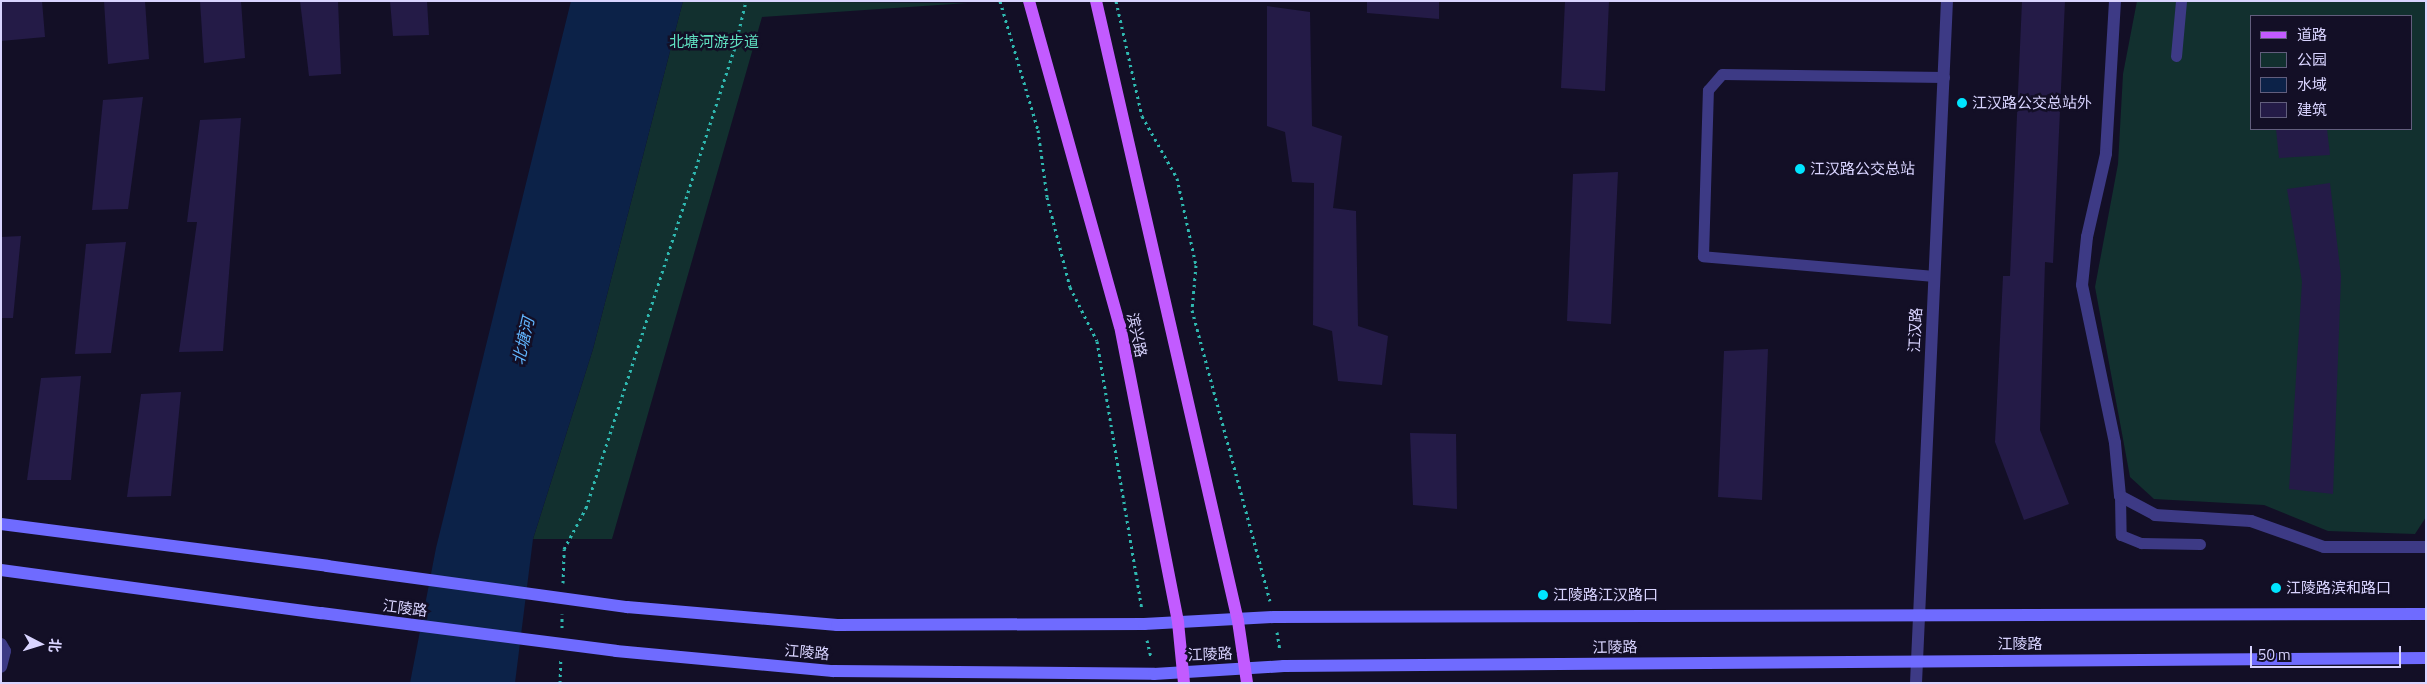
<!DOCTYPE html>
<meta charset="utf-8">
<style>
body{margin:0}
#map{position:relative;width:2427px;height:684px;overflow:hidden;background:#130f26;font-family:"Titillium Web","Noto Sans SC",sans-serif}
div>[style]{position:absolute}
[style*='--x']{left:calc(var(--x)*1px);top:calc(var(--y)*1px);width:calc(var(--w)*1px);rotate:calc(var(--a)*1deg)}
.green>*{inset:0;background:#12302f}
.water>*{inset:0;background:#0c2248}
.building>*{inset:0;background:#241b47}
.path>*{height:3px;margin-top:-1.5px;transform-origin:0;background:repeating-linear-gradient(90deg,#2fb8b0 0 2.5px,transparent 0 6.5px)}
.service>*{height:11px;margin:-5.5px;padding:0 5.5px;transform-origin:5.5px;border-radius:5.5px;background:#3d3a85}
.minor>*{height:12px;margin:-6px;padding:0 6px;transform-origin:6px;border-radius:6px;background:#3d3a85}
.tertiary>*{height:12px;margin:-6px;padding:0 6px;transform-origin:6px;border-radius:6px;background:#3d3a85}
.secondary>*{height:12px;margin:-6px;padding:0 6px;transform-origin:6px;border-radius:6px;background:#6f6bff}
.primary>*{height:12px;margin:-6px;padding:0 6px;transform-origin:6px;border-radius:6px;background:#c25bff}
.secondary-bridge>*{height:12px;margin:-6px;padding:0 6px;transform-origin:6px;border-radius:6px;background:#6f6bff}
.dots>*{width:14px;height:14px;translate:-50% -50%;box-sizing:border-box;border:2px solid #130f26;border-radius:50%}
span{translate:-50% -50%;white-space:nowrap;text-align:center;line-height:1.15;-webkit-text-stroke:5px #130f26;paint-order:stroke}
.park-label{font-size:15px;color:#5fe0c0}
.poi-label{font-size:15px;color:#d9d4ff}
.left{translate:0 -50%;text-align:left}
.street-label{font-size:15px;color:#d9d4ff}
.water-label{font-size:16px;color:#62b6ff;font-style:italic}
.frame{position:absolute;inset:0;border:2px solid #d9d4ff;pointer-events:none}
.legend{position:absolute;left:2250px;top:15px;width:162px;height:115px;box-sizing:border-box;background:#130f26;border:1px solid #625e7d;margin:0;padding:6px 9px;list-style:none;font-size:15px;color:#d9d4ff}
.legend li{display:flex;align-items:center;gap:10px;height:25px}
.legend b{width:25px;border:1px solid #625e7d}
.north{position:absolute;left:15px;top:619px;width:50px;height:50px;-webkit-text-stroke:4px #130f26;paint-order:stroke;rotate:95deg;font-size:14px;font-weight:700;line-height:20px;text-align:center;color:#d9d4ff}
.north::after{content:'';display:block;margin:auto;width:18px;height:22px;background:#d9d4ff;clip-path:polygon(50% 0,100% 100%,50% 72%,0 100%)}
.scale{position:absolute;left:2250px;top:646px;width:151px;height:22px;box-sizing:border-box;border:2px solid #d9d4ff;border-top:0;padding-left:6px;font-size:15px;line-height:18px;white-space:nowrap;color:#d9d4ff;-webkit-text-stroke:4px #130f26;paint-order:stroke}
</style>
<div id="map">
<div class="green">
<div style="clip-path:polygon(683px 1px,968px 3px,762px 17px,612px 539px,533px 539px,593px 349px)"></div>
<div style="clip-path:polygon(evenodd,2137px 1px,2426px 1px,2426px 517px,2415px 534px,2328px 531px,2264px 505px,2154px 499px,2130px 477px,2095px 287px,2118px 164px,2123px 74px,2137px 1px,2251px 16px,2411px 16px,2411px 129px,2251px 129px,2251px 16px)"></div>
</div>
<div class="water">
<div style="clip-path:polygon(571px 1px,683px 1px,593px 349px,533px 539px,515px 683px,410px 683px,436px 548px)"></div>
</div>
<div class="building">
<div style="clip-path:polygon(1px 1px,42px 1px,45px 37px,1px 41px)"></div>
<div style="clip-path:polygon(104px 1px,145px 1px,149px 59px,108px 64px)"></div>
<div style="clip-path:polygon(200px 1px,241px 1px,245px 58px,204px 63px)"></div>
<div style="clip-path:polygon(300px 1px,338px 1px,341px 74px,309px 76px)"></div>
<div style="clip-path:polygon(390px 1px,427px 1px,429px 35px,393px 36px)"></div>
<div style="clip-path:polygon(1367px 1px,1439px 1px,1439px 19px,1367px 13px)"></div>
<div style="clip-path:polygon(1565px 1px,1609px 1px,1605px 91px,1561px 88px)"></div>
<div style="clip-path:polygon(2022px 1px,2065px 1px,2053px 263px,2045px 262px,2040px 430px,2069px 504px,2024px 520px,1995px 442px,2003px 276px,2010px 276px)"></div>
<div style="clip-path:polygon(1267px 6px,1310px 12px,1312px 126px,1342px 136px,1333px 208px,1356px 211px,1358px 326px,1388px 336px,1382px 385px,1338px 381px,1332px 331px,1313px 325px,1314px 183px,1292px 182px,1285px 132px,1267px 126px)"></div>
<div style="clip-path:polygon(143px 97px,128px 209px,92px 210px,103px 100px)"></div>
<div style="clip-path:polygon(241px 118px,223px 351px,179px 352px,197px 222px,187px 222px,200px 120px)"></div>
<div style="clip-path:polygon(2276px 129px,2327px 129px,2330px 155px,2279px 158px)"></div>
<div style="clip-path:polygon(1618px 172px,1611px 324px,1567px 321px,1573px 174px)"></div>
<div style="clip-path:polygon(2330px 183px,2341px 276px,2333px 494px,2289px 489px,2302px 282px,2287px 189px)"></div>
<div style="clip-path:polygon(21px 236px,13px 318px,1px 318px,1px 237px)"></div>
<div style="clip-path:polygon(126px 242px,111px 353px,75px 354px,86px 244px)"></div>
<div style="clip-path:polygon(1768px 349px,1762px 500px,1718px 497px,1724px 351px)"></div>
<div style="clip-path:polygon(81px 376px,71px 480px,27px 480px,41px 378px)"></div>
<div style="clip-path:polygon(181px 392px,171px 496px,127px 497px,141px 394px)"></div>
<div style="clip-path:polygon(1410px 433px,1456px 434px,1457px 509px,1413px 505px)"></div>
</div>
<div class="path">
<div style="--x:1000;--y:1;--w:134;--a:73.6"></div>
<div style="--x:1038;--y:130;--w:68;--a:82.3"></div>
<div style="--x:1047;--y:197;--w:93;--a:75.7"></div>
<div style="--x:1070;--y:287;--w:60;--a:63.4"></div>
<div style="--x:1097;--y:341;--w:272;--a:80.5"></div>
<div style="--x:1116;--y:1;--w:118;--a:77.3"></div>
<div style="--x:1142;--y:116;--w:71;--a:60.6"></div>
<div style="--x:1177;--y:178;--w:89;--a:77.7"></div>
<div style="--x:1196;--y:265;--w:45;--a:95.1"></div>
<div style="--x:1192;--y:310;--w:301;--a:75"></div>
<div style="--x:563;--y:583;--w:34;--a:-88"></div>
<div style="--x:564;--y:549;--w:47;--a:-61.8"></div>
<div style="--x:586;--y:508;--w:480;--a:-72.1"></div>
<div style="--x:734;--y:51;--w:51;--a:-76.5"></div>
<div style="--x:562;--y:628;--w:14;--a:-90"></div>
<div style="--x:1277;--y:632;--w:18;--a:81"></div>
<div style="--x:1147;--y:640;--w:18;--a:77"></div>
<div style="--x:560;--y:683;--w:24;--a:-88"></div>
</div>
<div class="service">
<div style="--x:2176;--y:56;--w:55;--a:-84.8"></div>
<div style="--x:1934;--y:276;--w:232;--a:-175.1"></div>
<div style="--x:1703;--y:256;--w:166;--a:-88.3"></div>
<div style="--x:1708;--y:90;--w:21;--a:-49"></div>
<div style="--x:1722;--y:74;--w:222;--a:0.8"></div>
<div style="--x:2120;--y:496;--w:39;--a:89"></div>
<div style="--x:2121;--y:535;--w:22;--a:22"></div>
<div style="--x:2141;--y:543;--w:59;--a:1"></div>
</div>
<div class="minor">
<div style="--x:2115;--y:1;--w:153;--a:93.4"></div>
<div style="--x:2106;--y:154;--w:85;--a:102.9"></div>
<div style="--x:2087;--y:237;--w:48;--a:95.9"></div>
<div style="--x:2082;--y:285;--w:161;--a:78.2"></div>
<div style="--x:2115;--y:443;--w:53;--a:84.6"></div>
<div style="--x:2120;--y:496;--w:40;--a:28"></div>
<div style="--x:2155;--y:515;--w:96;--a:3.6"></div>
<div style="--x:2251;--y:521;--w:77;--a:19.6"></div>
<div style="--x:2324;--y:547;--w:102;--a:0"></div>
<div style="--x:1;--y:644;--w:8;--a:60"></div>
<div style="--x:5;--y:651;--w:16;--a:104"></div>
</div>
<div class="tertiary">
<div style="--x:1916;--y:683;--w:683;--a:-87.4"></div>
</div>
<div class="secondary">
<div style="--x:1;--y:524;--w:329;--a:7.3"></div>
<div style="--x:1;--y:570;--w:323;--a:7.7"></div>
<div style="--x:627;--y:607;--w:211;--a:4.9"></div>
<div style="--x:837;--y:625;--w:307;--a:-0.2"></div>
<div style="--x:1144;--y:624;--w:130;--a:-3.1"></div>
<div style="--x:1274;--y:617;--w:1152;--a:-0.15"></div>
<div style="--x:616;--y:651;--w:218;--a:5.3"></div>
<div style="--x:833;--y:671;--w:321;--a:0.5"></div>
<div style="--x:1154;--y:674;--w:130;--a:-3.5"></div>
<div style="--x:1284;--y:666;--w:1142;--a:-0.4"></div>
</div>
<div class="primary">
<div style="--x:1029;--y:1;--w:337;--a:74.4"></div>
<div style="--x:1120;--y:326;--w:302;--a:78.9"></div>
<div style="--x:1178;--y:622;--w:61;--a:84.4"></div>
<div style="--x:1096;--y:1;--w:636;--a:77.1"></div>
<div style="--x:1238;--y:621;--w:63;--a:81.7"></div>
</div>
<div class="secondary-bridge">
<div style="--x:327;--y:566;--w:303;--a:7.8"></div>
<div style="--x:321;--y:613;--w:297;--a:7.3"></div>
</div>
<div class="dots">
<div style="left:1962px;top:103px;background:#00e5ff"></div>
<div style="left:1800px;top:169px;background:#00e5ff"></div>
<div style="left:2276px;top:588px;background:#00e5ff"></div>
<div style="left:1543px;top:595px;background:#00e5ff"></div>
</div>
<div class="park-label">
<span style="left:714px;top:42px">北塘河游步道</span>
</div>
<div class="poi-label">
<span class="left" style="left:1972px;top:103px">江汉路公交总站外</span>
<span class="left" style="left:1810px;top:169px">江汉路公交总站</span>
<span class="left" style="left:2286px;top:588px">江陵路滨和路口</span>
<span class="left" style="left:1553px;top:595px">江陵路江汉路口</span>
</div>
<div class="street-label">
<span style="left:1915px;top:330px;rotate:-87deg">江汉路</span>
<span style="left:1137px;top:335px;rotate:78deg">滨兴路</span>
<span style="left:405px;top:608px;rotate:7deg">江陵路</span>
<span style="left:2020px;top:644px">江陵路</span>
<span style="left:1615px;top:647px;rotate:-1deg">江陵路</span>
<span style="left:807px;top:652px;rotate:5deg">江陵路</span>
<span style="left:1210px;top:654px;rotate:-2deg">江陵路</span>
</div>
<div class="water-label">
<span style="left:523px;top:341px;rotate:-77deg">北塘河</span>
</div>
<div class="frame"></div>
<ul class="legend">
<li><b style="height:6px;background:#c25bff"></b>道路</li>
<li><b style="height:14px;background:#12302f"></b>公园</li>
<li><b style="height:14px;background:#0c2248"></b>水域</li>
<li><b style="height:14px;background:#241b47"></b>建筑</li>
</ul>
<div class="north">北</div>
<div class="scale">50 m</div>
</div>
